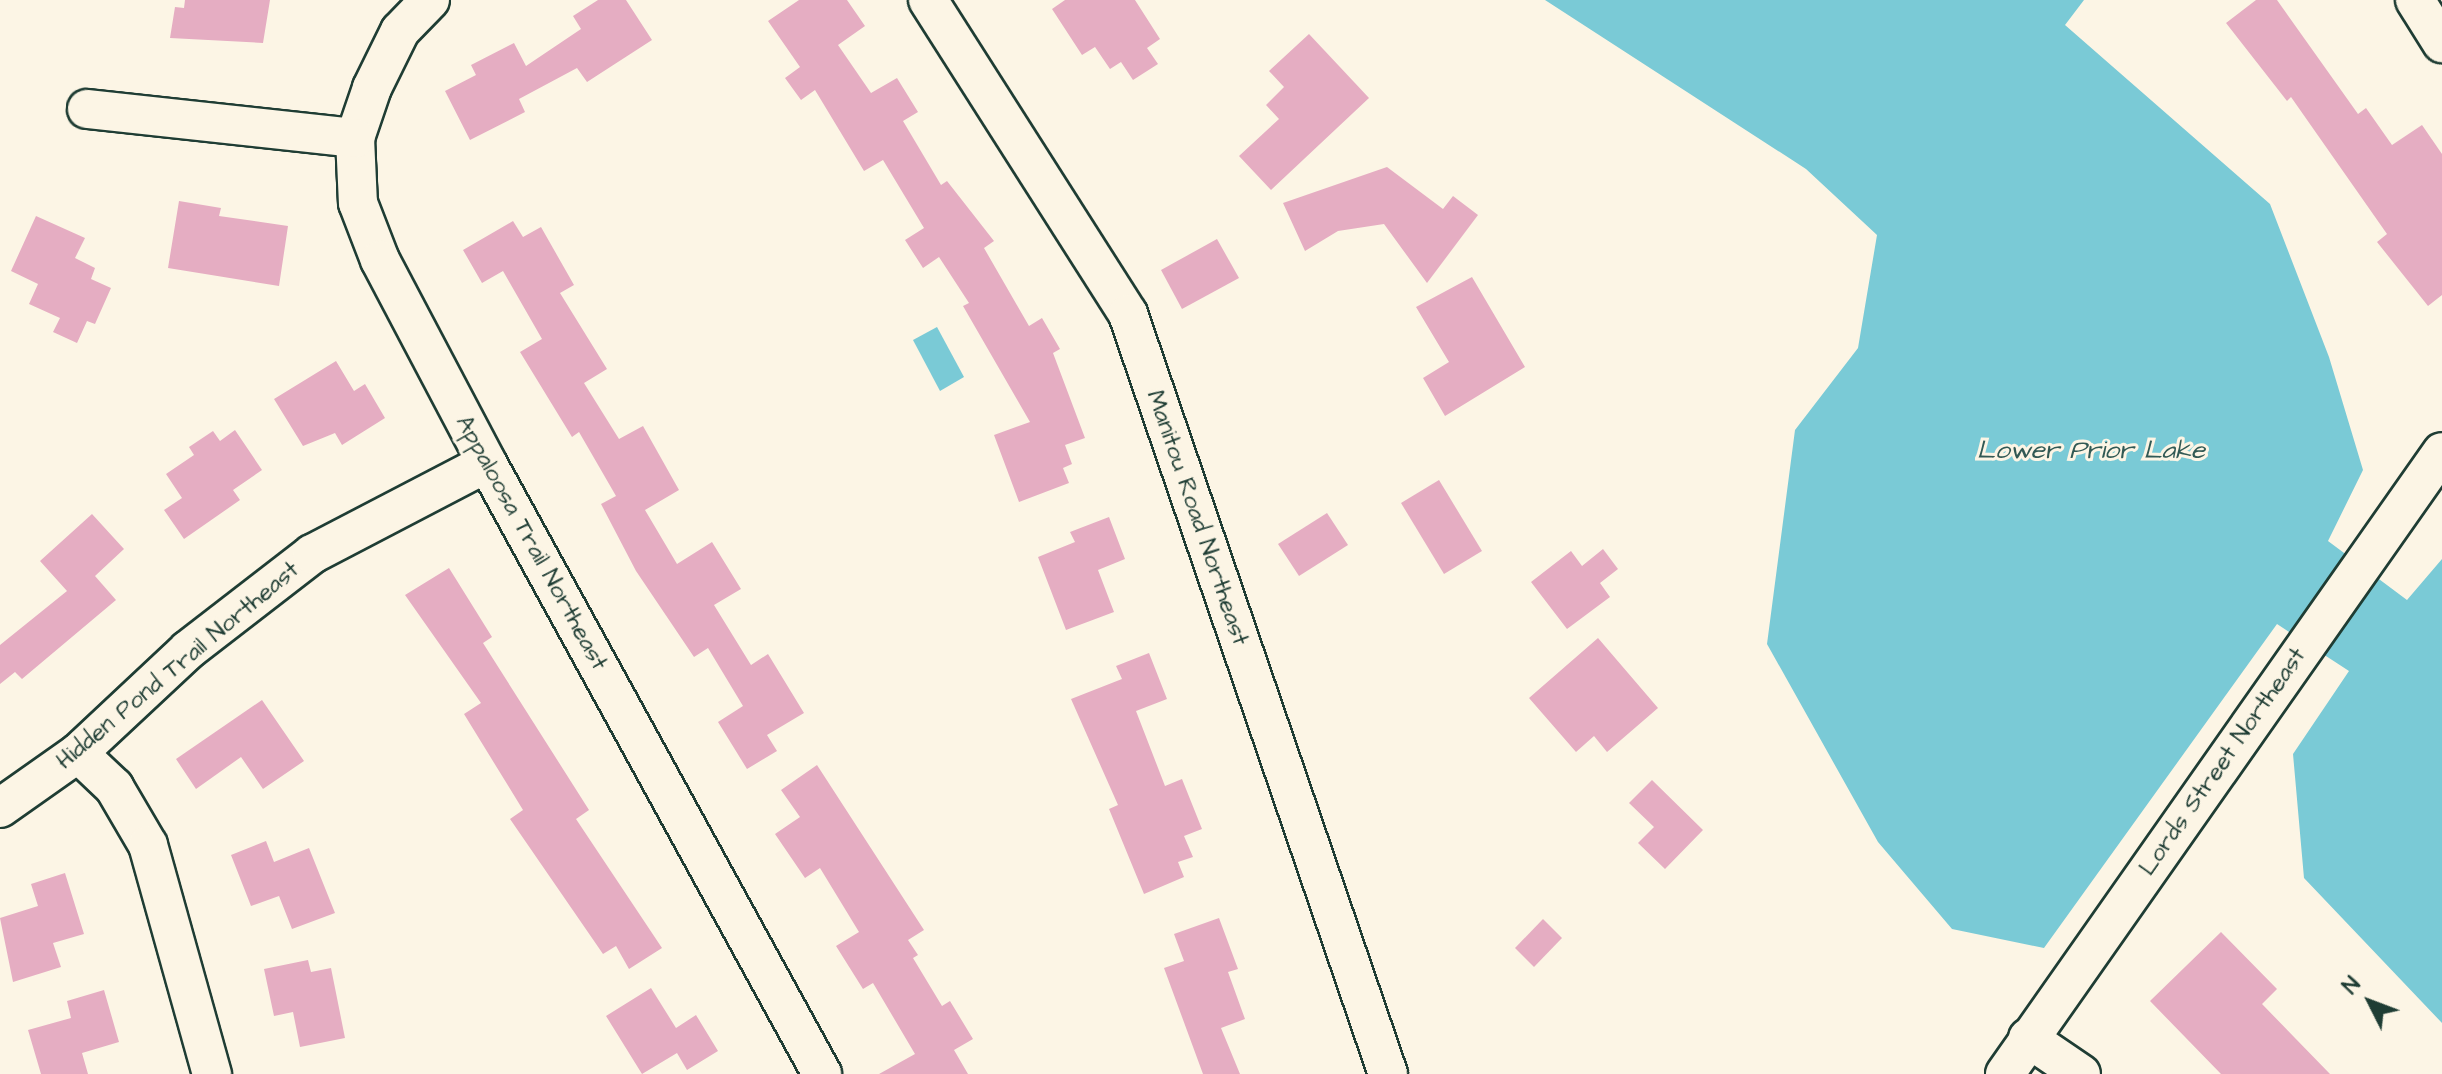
<!DOCTYPE html>
<style>
body{margin:0}
#map{position:relative;width:2442px;height:1074px;overflow:hidden;background:#fcf5e5;font-family:"Architects Daughter",sans-serif}
div>[style]{position:absolute}
[style*='--x']{left:calc(var(--x)*1px);top:calc(var(--y)*1px);width:calc(var(--w)*1px);rotate:calc(var(--a)*1deg)}
.water>*{inset:0;background:#7acad6}
.building>*{inset:0;background:#e5adc2}
.roads{filter:drop-shadow(2px 0 #1f3d34) drop-shadow(-2px 0 #1f3d34) drop-shadow(0 2px #1f3d34) drop-shadow(0 -2px #1f3d34)}
.street>*{height:38px;margin:-19px;padding:0 19px;transform-origin:19px;border-radius:19px;background:#fcf5e5}
span{translate:-50% -50%;white-space:nowrap;text-align:center;line-height:1.15;-webkit-text-stroke:6px #fcf5e5;paint-order:stroke}
.street-label{font-size:24px;color:#1f3d34}
.water-label{font-size:26px;color:#315954;font-style:italic}
.north{position:absolute;left:2330px;top:962px;width:80px;height:80px;-webkit-text-stroke:6px #fcf5e5;paint-order:stroke;rotate:312deg;font-size:22px;font-weight:700;line-height:32px;text-align:center;color:#1f3d34}
.north::after{content:'';display:block;margin:auto;width:28px;height:36px;background:#1f3d34;clip-path:polygon(50% 0,100% 100%,50% 72%,0 100%)}
</style>
<div id="map">
<div class="water">
<div style="clip-path:polygon(1545px 0,2084px 0,2065px 25px,2270px 204px,2329px 357px,2363px 470px,2328px 541px,2407px 600px,2442px 559px,2442px 1023px,2304px 878px,2293px 754px,2349px 671px,2277px 624px,2044px 948px,1952px 929px,1878px 842px,1767px 644px,1795px 430px,1858px 348px,1877px 235px,1806px 169px)"></div>
<div style="clip-path:polygon(937px 327px,964px 377px,940px 391px,913px 340px)"></div>
</div>
<div class="building">
<div style="clip-path:polygon(185px 0,270px 0,263px 43px,170px 38px,175px 7px,184px 8px)"></div>
<div style="clip-path:polygon(598px 0,626px 0,652px 40px,587px 82px,577px 68px,519px 99px,525px 112px,470px 140px,445px 91px,476px 75px,471px 65px,514px 43px,526px 66px,581px 29px,573px 16px)"></div>
<div style="clip-path:polygon(799px 0,847px 0,865px 26px,838px 45px,871px 93px,897px 78px,918px 112px,903px 121px,941px 185px,947px 181px,994px 241px,984px 248px,1029px 326px,1042px 318px,1060px 349px,1053px 353px,1085px 438px,1065px 445px,1072px 464px,1063px 468px,1069px 483px,1019px 502px,994px 435px,1030px 422px,963px 306px,969px 303px,939px 257px,923px 268px,905px 240px,924px 228px,883px 160px,864px 171px,815px 90px,801px 100px,785px 78px,800px 67px,768px 21px)"></div>
<div style="clip-path:polygon(1065px 0,1135px 0,1160px 39px,1147px 48px,1158px 64px,1133px 80px,1121px 62px,1110px 69px,1095px 47px,1082px 55px,1052px 9px)"></div>
<div style="clip-path:polygon(2256px 0,2277px 0,2358px 114px,2366px 108px,2392px 145px,2422px 125px,2442px 154px,2442px 295px,2428px 306px,2377px 242px,2387px 234px,2291px 97px,2287px 101px,2226px 23px)"></div>
<div style="clip-path:polygon(1309px 34px,1369px 98px,1271px 190px,1239px 156px,1279px 119px,1266px 105px,1284px 87px,1269px 71px)"></div>
<div style="clip-path:polygon(1387px 167px,1443px 209px,1453px 196px,1478px 215px,1427px 283px,1384px 224px,1338px 231px,1305px 251px,1283px 203px)"></div>
<div style="clip-path:polygon(179px 201px,221px 208px,219px 216px,288px 226px,279px 286px,168px 268px)"></div>
<div style="clip-path:polygon(36px 216px,85px 238px,75px 258px,95px 268px,91px 279px,111px 288px,95px 324px,87px 321px,77px 343px,53px 332px,60px 318px,29px 304px,38px 284px,11px 271px)"></div>
<div style="clip-path:polygon(513px 221px,523px 237px,541px 227px,574px 285px,560px 293px,607px 369px,584px 383px,619px 439px,643px 426px,679px 490px,645px 510px,677px 564px,712px 542px,741px 589px,714px 605px,751px 665px,768px 654px,804px 713px,767px 735px,777px 751px,747px 769px,718px 722px,743px 706px,708px 648px,694px 657px,636px 571px,601px 504px,616px 496px,579px 432px,572px 437px,520px 352px,542px 339px,503px 271px,482px 283px,463px 250px)"></div>
<div style="clip-path:polygon(1217px 239px,1239px 278px,1182px 309px,1161px 270px)"></div>
<div style="clip-path:polygon(1472px 277px,1525px 367px,1445px 416px,1423px 378px,1449px 362px,1416px 307px)"></div>
<div style="clip-path:polygon(336px 361px,354px 391px,365px 384px,385px 418px,342px 445px,335px 433px,303px 446px,274px 399px)"></div>
<div style="clip-path:polygon(235px 430px,262px 470px,233px 490px,240px 500px,184px 539px,164px 510px,182px 498px,166px 474px,194px 455px,189px 447px,213px 431px,220px 441px)"></div>
<div style="clip-path:polygon(1439px 480px,1482px 551px,1444px 574px,1401px 503px)"></div>
<div style="clip-path:polygon(1327px 513px,1348px 545px,1299px 576px,1278px 544px)"></div>
<div style="clip-path:polygon(92px 514px,124px 549px,95px 576px,116px 600px,22px 679px,15px 672px,0 684px,0 645px,67px 591px,40px 561px)"></div>
<div style="clip-path:polygon(1109px 517px,1125px 559px,1098px 570px,1114px 612px,1066px 630px,1038px 557px,1075px 542px,1070px 532px)"></div>
<div style="clip-path:polygon(1603px 549px,1618px 569px,1600px 583px,1610px 597px,1567px 629px,1531px 582px,1571px 551px,1582px 566px)"></div>
<div style="clip-path:polygon(449px 568px,492px 637px,483px 643px,589px 810px,576px 819px,662px 948px,629px 969px,616px 946px,603px 954px,510px 819px,523px 810px,464px 714px,481px 703px,405px 595px)"></div>
<div style="clip-path:polygon(1598px 638px,1658px 708px,1607px 752px,1594px 736px,1576px 752px,1529px 698px)"></div>
<div style="clip-path:polygon(1149px 653px,1167px 699px,1136px 711px,1165px 786px,1182px 779px,1202px 829px,1184px 836px,1193px 857px,1178px 862px,1184px 877px,1144px 894px,1109px 809px,1118px 805px,1071px 699px,1122px 679px,1116px 666px)"></div>
<div style="clip-path:polygon(262px 700px,304px 761px,263px 789px,241px 757px,196px 789px,176px 759px)"></div>
<div style="clip-path:polygon(817px 765px,924px 930px,908px 940px,918px 955px,913px 958px,942px 1006px,950px 1001px,973px 1039px,954px 1050px,968px 1074px,879px 1074px,915px 1054px,873px 983px,863px 989px,836px 946px,859px 932px,820px 868px,805px 878px,775px 834px,800px 817px,781px 790px)"></div>
<div style="clip-path:polygon(1652px 780px,1703px 830px,1665px 869px,1638px 843px,1654px 827px,1629px 803px)"></div>
<div style="clip-path:polygon(266px 841px,274px 862px,309px 848px,335px 913px,292px 929px,279px 896px,251px 906px,231px 855px)"></div>
<div style="clip-path:polygon(65px 873px,84px 934px,53px 943px,61px 967px,13px 982px,0 918px,38px 906px,31px 884px)"></div>
<div style="clip-path:polygon(1219px 918px,1238px 969px,1228px 972px,1245px 1019px,1221px 1028px,1240px 1074px,1203px 1074px,1164px 968px,1184px 961px,1174px 934px)"></div>
<div style="clip-path:polygon(1543px 919px,1562px 938px,1534px 967px,1515px 948px)"></div>
<div style="clip-path:polygon(2221px 932px,2277px 989px,2262px 1004px,2330px 1074px,2221px 1074px,2150px 1001px)"></div>
<div style="clip-path:polygon(308px 960px,311px 972px,331px 968px,345px 1038px,300px 1047px,293px 1012px,274px 1016px,264px 969px)"></div>
<div style="clip-path:polygon(651px 988px,676px 1028px,696px 1015px,718px 1051px,687px 1070px,677px 1053px,642px 1074px,606px 1016px)"></div>
<div style="clip-path:polygon(104px 990px,119px 1042px,82px 1053px,88px 1074px,41px 1074px,28px 1030px,71px 1018px,67px 1001px)"></div>
</div>
<div class="roads">
<div class="street">
<div style="--x:430;--y:0;--w:43;--a:134.1"></div>
<div style="--x:400;--y:31;--w:64;--a:116.2"></div>
<div style="--x:372;--y:88;--w:53;--a:108.8"></div>
<div style="--x:355;--y:138;--w:65;--a:87.4"></div>
<div style="--x:358;--y:203;--w:61;--a:68.9"></div>
<div style="--x:380;--y:260;--w:229;--a:62.2"></div>
<div style="--x:487;--y:463;--w:697;--a:61.26"></div>
<div style="--x:928;--y:0;--w:372;--a:57.5"></div>
<div style="--x:1128;--y:314;--w:803;--a:71.11"></div>
<div style="--x:2415;--y:0;--w:51;--a:57.9"></div>
<div style="--x:87;--y:109;--w:270;--a:6.2"></div>
<div style="--x:78;--y:753;--w:50;--a:43.4"></div>
<div style="--x:114;--y:787;--w:67;--a:59.6"></div>
<div style="--x:148;--y:845;--w:238;--a:74.4"></div>
<div style="--x:0;--y:808;--w:95;--a:-35.2"></div>
<div style="--x:78;--y:753;--w:151;--a:-43.1"></div>
<div style="--x:188;--y:650;--w:157;--a:-37.7"></div>
<div style="--x:312;--y:554;--w:197;--a:-27.5"></div>
<div style="--x:2028;--y:1038;--w:64;--a:34.2"></div>
<div style="--x:2005;--y:1074;--w:760;--a:-54.91"></div>
</div>
</div>
<div class="street-label">
<span style="left:1197px;top:518px;rotate:71deg">Manitou Road Northeast</span>
<span style="left:531px;top:543px;rotate:61deg">Appaloosa Trail Northeast</span>
<span style="left:178px;top:666px;rotate:-40deg">Hidden Pond Trail Northeast</span>
<span style="left:2223px;top:762px;rotate:-55deg">Lords Street Northeast</span>
</div>
<div class="water-label">
<span style="left:2091px;top:451px">Lower Prior Lake</span>
</div>
<div class="north">N</div>
</div>
